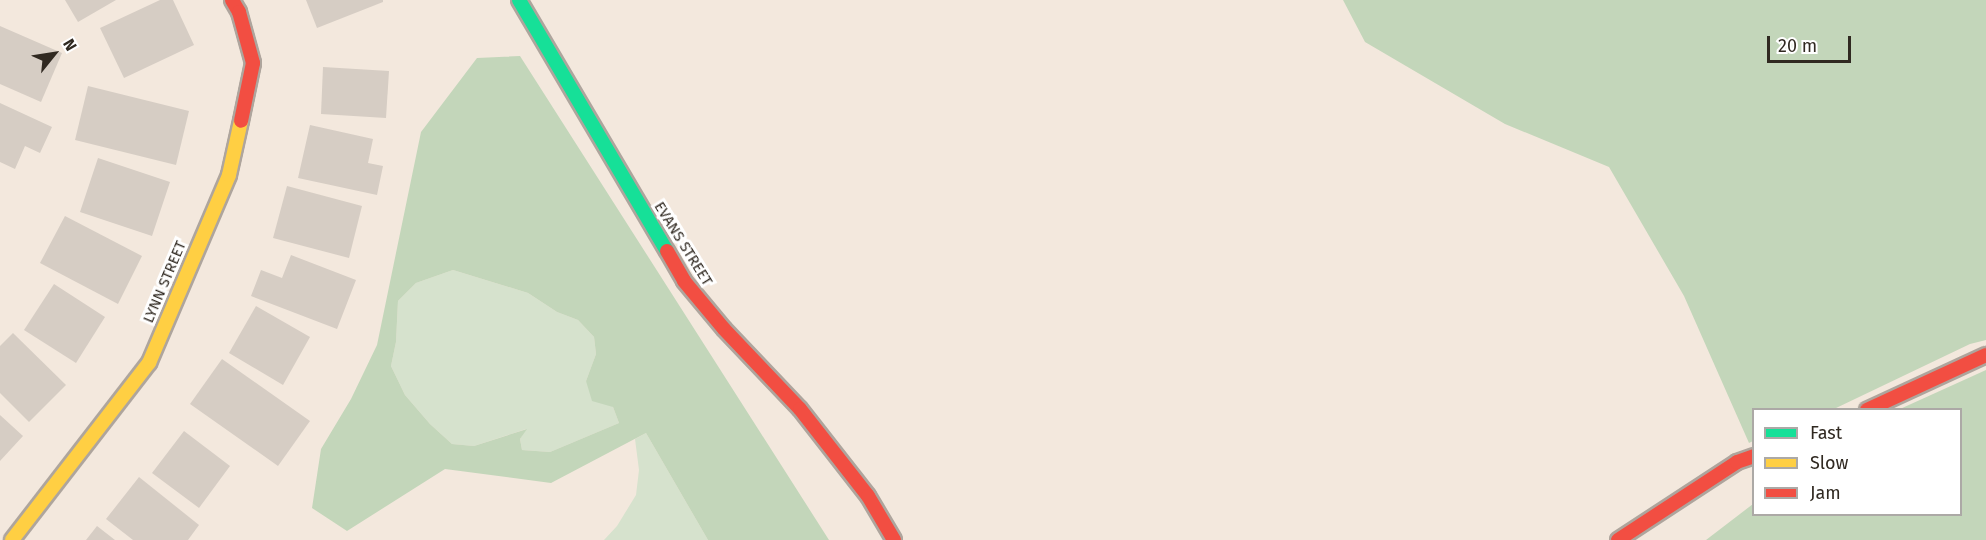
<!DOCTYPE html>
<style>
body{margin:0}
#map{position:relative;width:1986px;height:540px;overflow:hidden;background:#f3e8dd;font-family:"Fira Sans",sans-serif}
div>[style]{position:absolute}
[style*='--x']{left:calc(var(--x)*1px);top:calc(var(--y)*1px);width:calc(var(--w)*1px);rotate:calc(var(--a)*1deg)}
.green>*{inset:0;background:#d6e2cd}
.forest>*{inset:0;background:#c3d6ba}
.building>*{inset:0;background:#d6cdc4}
.roads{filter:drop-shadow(2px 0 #aea59d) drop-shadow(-2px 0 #aea59d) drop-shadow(0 2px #aea59d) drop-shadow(0 -2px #aea59d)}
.fast>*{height:14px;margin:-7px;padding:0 7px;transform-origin:7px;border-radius:7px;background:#16e098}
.slow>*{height:14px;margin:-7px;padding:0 7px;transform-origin:7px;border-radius:7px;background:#ffcf43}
.jam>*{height:14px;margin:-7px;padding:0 7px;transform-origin:7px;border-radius:7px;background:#f24e42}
span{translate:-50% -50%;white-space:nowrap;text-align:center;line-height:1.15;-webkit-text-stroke:6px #fff;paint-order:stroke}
.street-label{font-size:15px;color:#302921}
.legend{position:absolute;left:1752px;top:408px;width:210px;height:108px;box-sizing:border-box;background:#fff;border:2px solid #aca9a6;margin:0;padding:8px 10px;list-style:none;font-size:18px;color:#302921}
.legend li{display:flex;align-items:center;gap:12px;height:30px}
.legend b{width:30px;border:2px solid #aca9a6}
.north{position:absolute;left:24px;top:24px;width:60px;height:60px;-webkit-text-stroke:4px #fff;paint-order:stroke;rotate:60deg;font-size:16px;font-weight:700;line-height:24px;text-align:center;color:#302921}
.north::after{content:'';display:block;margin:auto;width:21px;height:27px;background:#302921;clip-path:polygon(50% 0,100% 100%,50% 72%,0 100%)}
.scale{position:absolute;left:1767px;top:36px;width:84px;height:27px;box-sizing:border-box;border:3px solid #302921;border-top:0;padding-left:8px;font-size:18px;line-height:21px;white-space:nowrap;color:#302921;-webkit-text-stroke:4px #fff;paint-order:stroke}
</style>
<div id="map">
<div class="green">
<div style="clip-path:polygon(453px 270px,528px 293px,557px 312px,578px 320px,594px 337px,596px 354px,586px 381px,613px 407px,619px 423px,550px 452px,522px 450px,520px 439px,526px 429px,474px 446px,452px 444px,430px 424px,405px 395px,391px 366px,396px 342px,398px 301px,416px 283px)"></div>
<div style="clip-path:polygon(646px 433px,708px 540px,604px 540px,617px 526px,636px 495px,639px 470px,635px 439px)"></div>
</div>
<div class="forest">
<div style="clip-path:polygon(1343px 0,1986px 0,1986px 340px,1970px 344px,1834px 409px,1754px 410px,1753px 441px,1749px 443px,1684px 296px,1609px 167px,1505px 124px,1365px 42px)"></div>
<div style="clip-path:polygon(evenodd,520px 56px,829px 540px,708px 540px,646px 433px,551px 483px,445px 469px,347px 531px,312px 508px,321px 449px,351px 399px,377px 345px,421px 132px,477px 58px,520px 56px,453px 270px,528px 293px,557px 312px,578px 320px,594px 337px,596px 354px,586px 381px,592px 401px,613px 407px,619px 423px,550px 452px,522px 450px,520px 439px,527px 429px,474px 446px,452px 444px,430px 424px,405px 395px,391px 366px,396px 342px,398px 301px,416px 283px,453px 270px)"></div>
<div style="clip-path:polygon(1986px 370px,1986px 540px,1706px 540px,1753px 504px,1754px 514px,1960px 514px,1960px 410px,1900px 409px)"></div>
</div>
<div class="building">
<div style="clip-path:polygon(65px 0,116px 0,78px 22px)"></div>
<div style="clip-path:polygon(160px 0,173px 0,194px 45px,124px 78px,100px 28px)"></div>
<div style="clip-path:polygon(306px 0,383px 0,383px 2px,317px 28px)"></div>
<div style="clip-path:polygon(0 26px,62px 53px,41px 102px,0 84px)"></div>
<div style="clip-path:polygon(323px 67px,389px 71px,386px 118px,321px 114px)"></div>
<div style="clip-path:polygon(88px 86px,189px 111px,176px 165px,75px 140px)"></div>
<div style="clip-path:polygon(0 103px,52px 127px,40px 153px,25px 146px,15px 169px,0 162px)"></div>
<div style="clip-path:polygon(310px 125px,373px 139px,368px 163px,383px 166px,377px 195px,298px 178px)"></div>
<div style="clip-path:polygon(98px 158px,170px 182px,152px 236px,80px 212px)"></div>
<div style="clip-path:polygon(287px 186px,362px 206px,349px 258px,273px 238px)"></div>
<div style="clip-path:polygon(65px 216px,142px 256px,118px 304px,40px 263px)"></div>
<div style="clip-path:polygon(291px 255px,356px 280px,337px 329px,251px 296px,261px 270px,282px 278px)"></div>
<div style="clip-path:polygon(54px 284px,105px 317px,76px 363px,24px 330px)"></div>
<div style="clip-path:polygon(256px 306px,310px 337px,283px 385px,229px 353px)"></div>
<div style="clip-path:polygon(13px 333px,66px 385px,29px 422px,0 393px,0 346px)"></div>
<div style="clip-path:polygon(222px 359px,310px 421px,278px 466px,190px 404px)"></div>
<div style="clip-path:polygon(0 415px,23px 436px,0 461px)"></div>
<div style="clip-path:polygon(184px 431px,230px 466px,199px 508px,152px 473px)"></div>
<div style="clip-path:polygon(139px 477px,199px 525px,188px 540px,133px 540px,106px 519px)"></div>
<div style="clip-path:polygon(97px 526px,115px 540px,86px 540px)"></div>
</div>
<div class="roads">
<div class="fast">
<div style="--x:519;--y:0;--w:291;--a:59.5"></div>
</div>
<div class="slow">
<div style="--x:12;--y:540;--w:224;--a:-52.3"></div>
<div style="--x:149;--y:363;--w:204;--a:-66.9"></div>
<div style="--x:229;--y:175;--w:55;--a:-77.5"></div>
</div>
<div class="jam">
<div style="--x:232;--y:0;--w:14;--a:60"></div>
<div style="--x:239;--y:12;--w:53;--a:74.6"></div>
<div style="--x:253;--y:63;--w:59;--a:101.7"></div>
<div style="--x:667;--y:251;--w:34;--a:60"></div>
<div style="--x:684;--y:281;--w:62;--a:50.2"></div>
<div style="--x:724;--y:329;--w:110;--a:46.5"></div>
<div style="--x:800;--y:409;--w:110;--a:52"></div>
<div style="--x:868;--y:496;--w:51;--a:59.4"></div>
<div style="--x:1867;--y:410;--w:131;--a:-24.8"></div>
<div style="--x:1618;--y:540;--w:142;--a:-33.2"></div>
<div style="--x:1737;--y:462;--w:18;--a:-19"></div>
</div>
</div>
<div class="street-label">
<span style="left:683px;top:244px;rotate:58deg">EVANS STREET</span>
<span style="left:165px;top:282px;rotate:-67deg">LYNN STREET</span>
</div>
<ul class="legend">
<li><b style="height:8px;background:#16e098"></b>Fast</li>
<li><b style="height:8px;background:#ffcf43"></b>Slow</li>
<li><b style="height:8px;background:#f24e42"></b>Jam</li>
</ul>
<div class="north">N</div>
<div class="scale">20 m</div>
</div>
